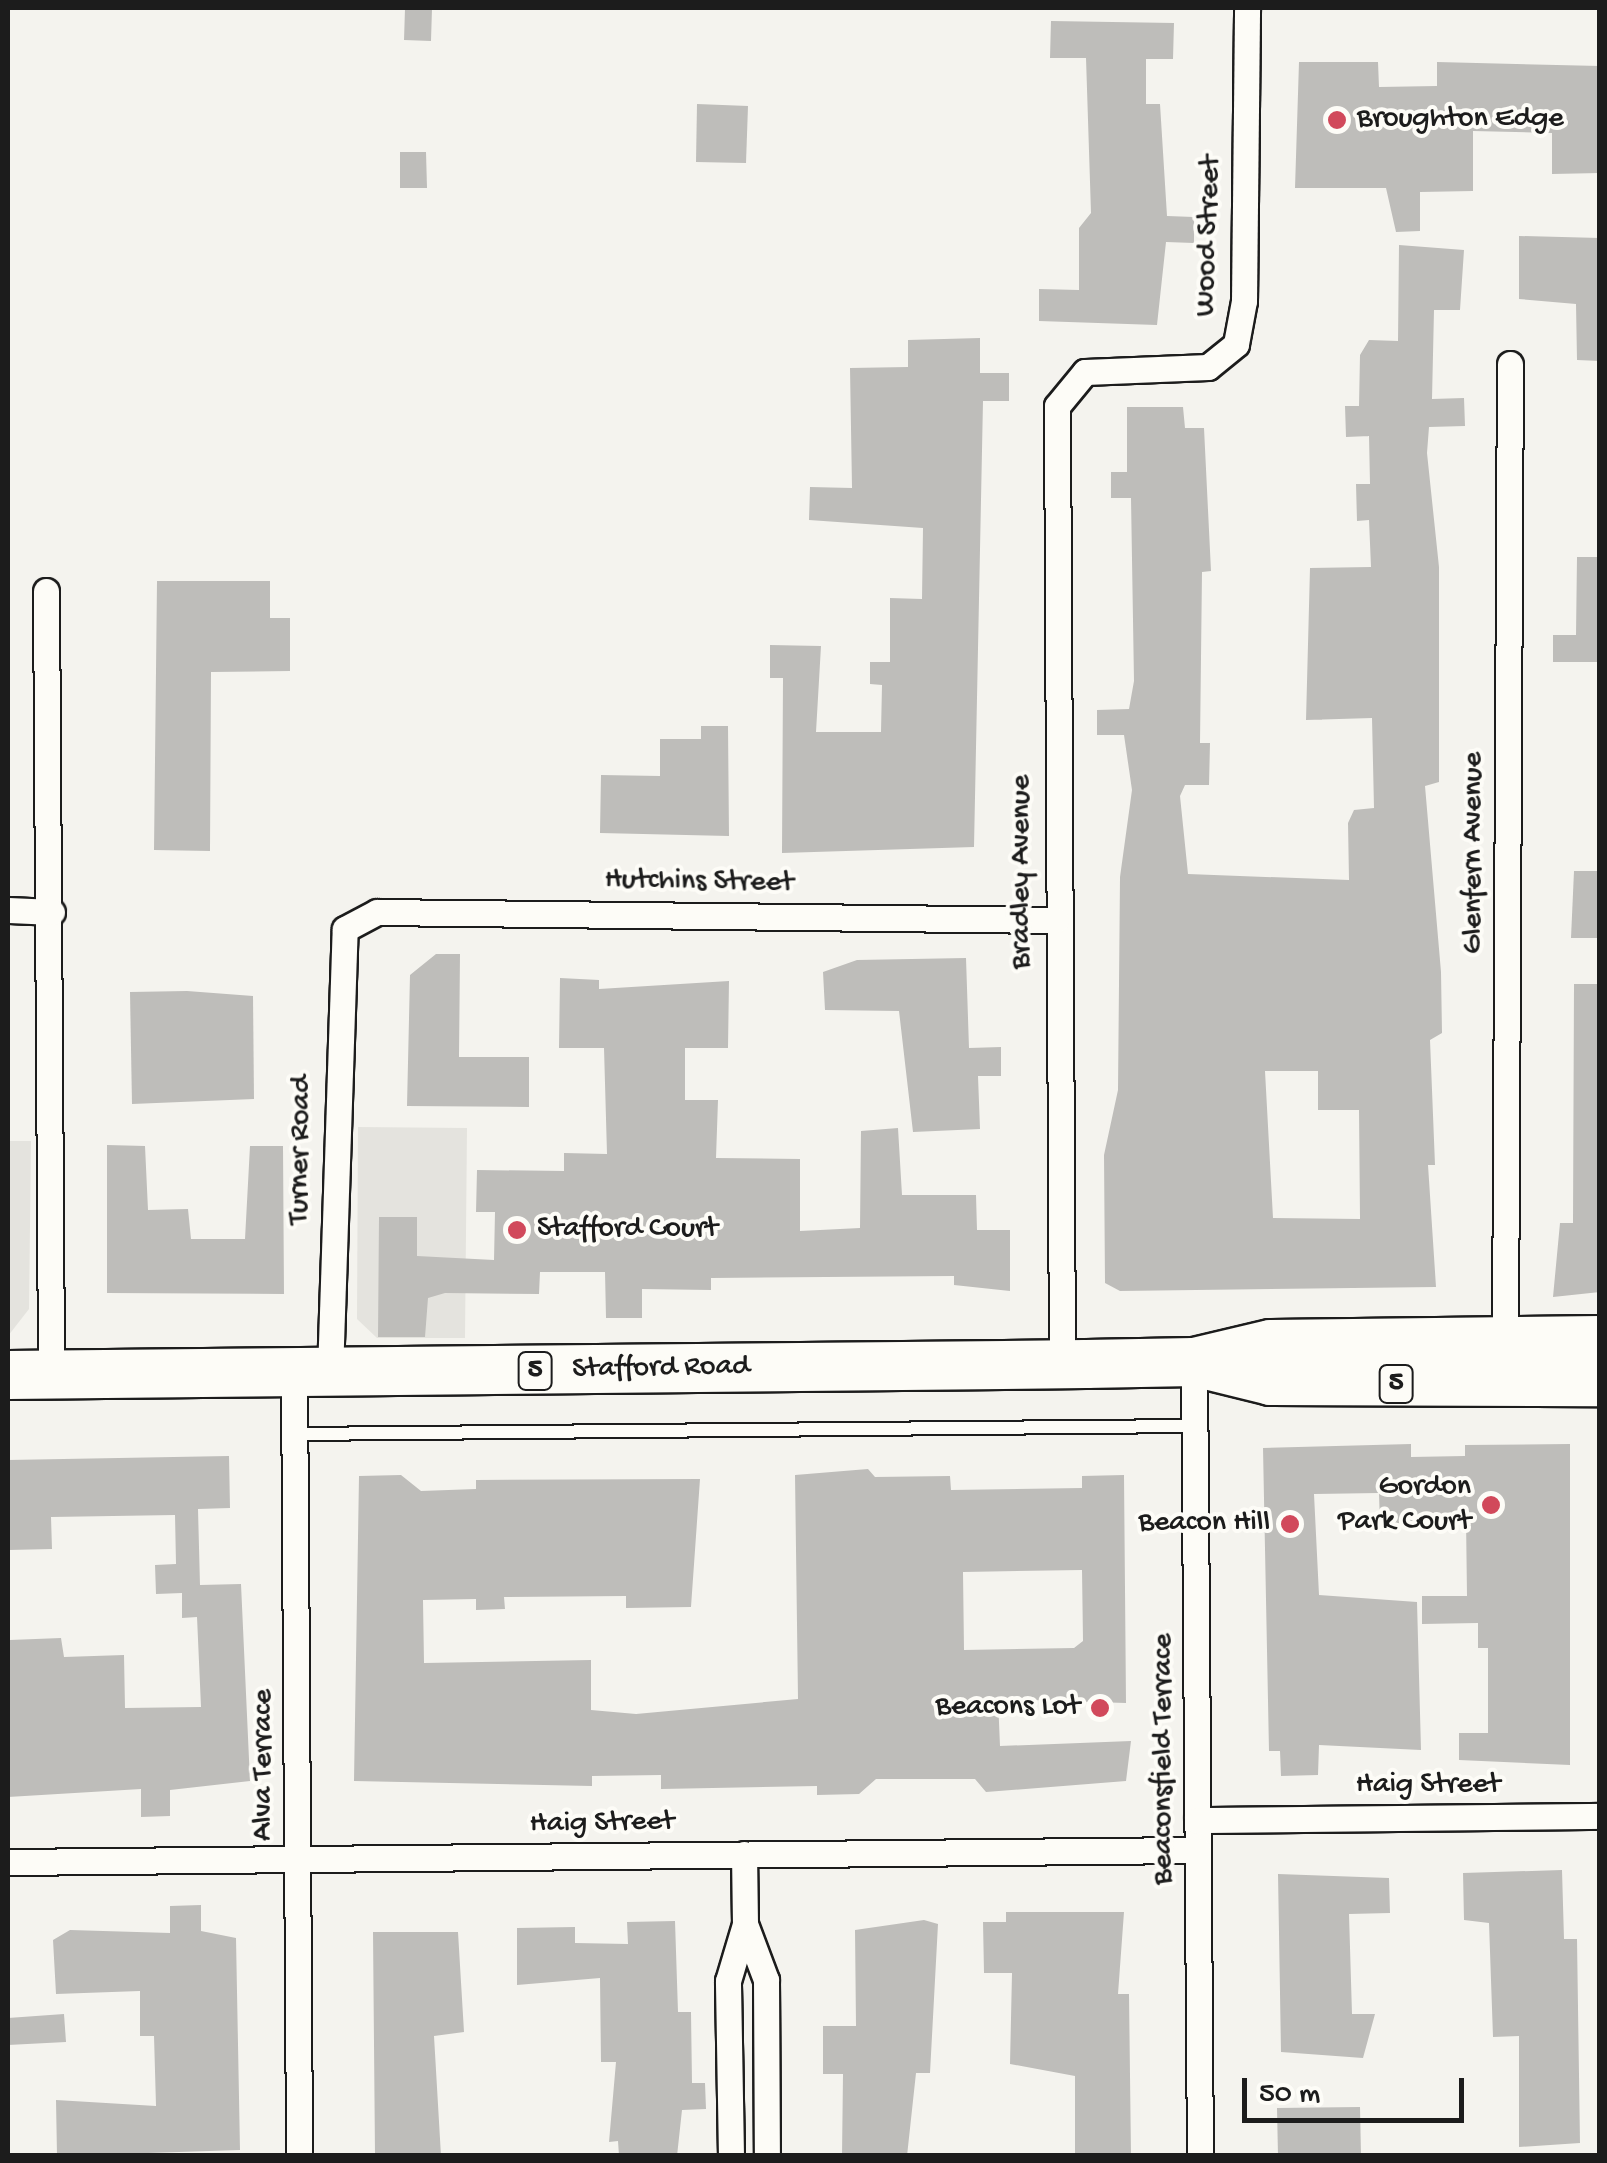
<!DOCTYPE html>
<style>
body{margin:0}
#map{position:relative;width:1607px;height:2163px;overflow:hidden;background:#f4f3ee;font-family:"Gochi Hand",sans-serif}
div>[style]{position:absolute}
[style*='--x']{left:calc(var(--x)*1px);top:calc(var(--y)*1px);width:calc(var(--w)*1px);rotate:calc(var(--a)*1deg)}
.built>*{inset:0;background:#e4e3de}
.building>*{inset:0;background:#bebdba}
.roads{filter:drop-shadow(2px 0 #1c1c1c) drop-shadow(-2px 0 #1c1c1c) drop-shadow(0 2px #1c1c1c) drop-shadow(0 -2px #1c1c1c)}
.lane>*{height:12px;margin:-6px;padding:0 6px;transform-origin:6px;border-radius:6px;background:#fdfcf7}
.street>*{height:25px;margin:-12.5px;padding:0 12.5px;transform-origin:12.5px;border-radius:12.5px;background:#fdfcf7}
.highway>*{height:48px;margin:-24px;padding:0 24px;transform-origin:24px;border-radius:24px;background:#fdfcf7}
.dots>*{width:28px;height:28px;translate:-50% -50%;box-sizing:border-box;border:5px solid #fdfcf7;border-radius:50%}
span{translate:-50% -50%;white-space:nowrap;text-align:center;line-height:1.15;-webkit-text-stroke:8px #fdfcf7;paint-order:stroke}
.shield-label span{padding:2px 8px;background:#fdfcf7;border:2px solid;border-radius:8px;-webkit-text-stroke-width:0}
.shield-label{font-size:28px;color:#1c1c1c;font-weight:700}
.poi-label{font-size:30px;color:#1c1c1c}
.left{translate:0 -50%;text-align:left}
.right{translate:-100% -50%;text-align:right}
.street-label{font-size:30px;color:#1c1c1c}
.frame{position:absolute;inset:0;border:10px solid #1c1c1c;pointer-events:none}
.scale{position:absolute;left:1242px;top:2078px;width:222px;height:45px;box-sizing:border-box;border:5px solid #1c1c1c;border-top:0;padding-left:12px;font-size:30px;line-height:35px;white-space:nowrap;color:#1c1c1c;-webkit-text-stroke:8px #fdfcf7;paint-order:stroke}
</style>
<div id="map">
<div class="built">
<div style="clip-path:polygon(358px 1127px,467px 1128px,465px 1338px,377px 1338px,357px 1319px)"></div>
<div style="clip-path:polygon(8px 1141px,31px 1141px,29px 1309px,8px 1336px)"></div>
</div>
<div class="building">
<div style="clip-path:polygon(405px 8px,432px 8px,431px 41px,404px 40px)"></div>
<div style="clip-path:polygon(1051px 21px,1174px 23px,1173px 59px,1146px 59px,1146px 104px,1160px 104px,1167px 216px,1194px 217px,1194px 243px,1166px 242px,1157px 325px,1039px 321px,1039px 289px,1079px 290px,1079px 228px,1091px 213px,1086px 58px,1050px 58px)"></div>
<div style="clip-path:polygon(1299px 62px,1378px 62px,1379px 87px,1437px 86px,1437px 62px,1600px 66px,1600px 173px,1552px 174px,1552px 133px,1473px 131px,1473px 191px,1420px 192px,1420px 231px,1396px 232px,1386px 188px,1295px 188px)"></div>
<div style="clip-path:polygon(697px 104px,748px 106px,746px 163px,696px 162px)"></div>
<div style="clip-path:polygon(400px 152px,426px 152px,427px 188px,400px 188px)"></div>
<div style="clip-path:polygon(1519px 236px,1600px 238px,1600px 361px,1577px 360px,1576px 304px,1519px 299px)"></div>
<div style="clip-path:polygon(evenodd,1399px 245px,1464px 250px,1460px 310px,1434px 310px,1432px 399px,1464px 398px,1465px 426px,1429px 427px,1427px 453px,1439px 567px,1439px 782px,1425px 786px,1441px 972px,1442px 1033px,1430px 1040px,1435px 1165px,1428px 1165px,1436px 1287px,1120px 1291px,1105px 1283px,1104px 1155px,1118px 1090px,1120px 877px,1132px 790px,1124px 735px,1097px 735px,1097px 710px,1129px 709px,1134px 681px,1131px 498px,1111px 498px,1111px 472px,1127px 472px,1127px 407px,1183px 407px,1185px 428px,1204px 428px,1211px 571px,1202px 572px,1200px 743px,1210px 743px,1209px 785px,1185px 785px,1180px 796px,1188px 874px,1349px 880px,1348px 823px,1354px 810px,1374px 808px,1372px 718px,1306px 720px,1310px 568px,1371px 567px,1369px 520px,1357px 521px,1356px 484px,1370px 484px,1369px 436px,1346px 437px,1345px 406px,1359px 406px,1360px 355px,1369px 340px,1398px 341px,1399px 245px,1265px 1071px,1318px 1071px,1318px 1110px,1359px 1110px,1360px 1219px,1273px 1218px,1265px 1071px)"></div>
<div style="clip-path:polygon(980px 338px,980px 373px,1009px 373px,1009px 401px,983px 401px,974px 847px,782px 853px,783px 678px,770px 678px,770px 645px,821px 646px,816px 732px,881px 732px,882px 685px,870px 684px,870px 662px,890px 662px,890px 598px,922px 599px,923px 528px,809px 520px,810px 487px,852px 488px,850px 368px,908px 367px,908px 340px)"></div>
<div style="clip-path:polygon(1577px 557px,1600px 557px,1600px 662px,1553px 662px,1553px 635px,1576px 635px)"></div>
<div style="clip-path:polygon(157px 581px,270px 581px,270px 618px,290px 618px,290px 671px,211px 672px,210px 851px,154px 850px)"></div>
<div style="clip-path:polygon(701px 726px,728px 726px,729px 836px,600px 833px,601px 775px,660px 776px,660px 739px,701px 739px)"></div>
<div style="clip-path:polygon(1574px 871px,1600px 871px,1600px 938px,1571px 938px)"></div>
<div style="clip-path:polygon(436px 954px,460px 954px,459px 1057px,529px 1057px,529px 1107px,407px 1106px,410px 975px)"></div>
<div style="clip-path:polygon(966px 958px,969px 1048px,1001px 1047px,1001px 1076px,978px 1076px,980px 1129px,913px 1132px,899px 1011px,825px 1010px,823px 972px,857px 960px)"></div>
<div style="clip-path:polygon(560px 978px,599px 980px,599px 989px,729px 981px,728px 1048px,685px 1048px,685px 1100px,718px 1100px,716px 1158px,800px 1159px,800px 1231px,860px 1228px,861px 1131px,898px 1128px,902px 1195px,976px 1195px,977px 1230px,1010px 1230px,1010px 1291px,954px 1285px,954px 1276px,711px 1278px,711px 1290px,642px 1289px,642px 1318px,606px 1318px,605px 1272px,540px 1272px,539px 1294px,445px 1293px,428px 1298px,425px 1337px,378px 1337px,379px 1217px,417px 1217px,417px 1256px,494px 1260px,495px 1212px,476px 1212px,477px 1170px,564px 1171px,564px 1153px,607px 1154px,604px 1048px,559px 1048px)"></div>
<div style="clip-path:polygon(1574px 984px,1600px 984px,1600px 1292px,1553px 1297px,1560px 1223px,1573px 1223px)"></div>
<div style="clip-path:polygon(187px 991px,253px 996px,254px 1099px,132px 1104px,130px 992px)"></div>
<div style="clip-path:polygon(107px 1145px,145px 1146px,148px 1210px,188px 1209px,191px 1239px,245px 1239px,250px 1146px,283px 1146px,284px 1294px,107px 1293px)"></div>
<div style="clip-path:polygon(1411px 1444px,1411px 1457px,1465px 1456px,1465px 1445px,1570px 1444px,1570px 1765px,1459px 1760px,1459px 1733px,1488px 1733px,1488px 1648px,1478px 1648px,1478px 1623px,1422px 1624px,1422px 1596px,1467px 1596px,1466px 1518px,1380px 1525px,1379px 1493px,1314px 1494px,1319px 1595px,1417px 1602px,1421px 1750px,1319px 1745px,1318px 1775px,1281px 1776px,1280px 1751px,1269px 1751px,1263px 1448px)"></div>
<div style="clip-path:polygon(229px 1456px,230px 1508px,198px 1509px,200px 1585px,241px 1584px,250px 1781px,170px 1790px,170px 1816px,141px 1817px,141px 1789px,8px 1797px,10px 1640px,61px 1638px,64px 1657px,124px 1655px,125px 1708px,201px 1707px,197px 1617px,182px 1618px,182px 1593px,156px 1594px,155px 1565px,176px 1564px,175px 1515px,51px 1517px,52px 1549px,9px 1550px,8px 1460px)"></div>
<div style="clip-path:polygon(evenodd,868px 1469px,875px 1477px,950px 1476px,951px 1490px,1082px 1488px,1082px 1476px,1124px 1475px,1126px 1703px,998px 1699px,1000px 1746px,1131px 1741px,1126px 1781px,986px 1792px,975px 1779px,876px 1779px,859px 1794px,817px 1795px,817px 1786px,661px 1789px,661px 1775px,592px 1776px,592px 1786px,354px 1781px,359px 1476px,401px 1475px,421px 1491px,476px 1489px,476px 1480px,700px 1479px,691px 1607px,626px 1608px,626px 1596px,504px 1597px,505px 1609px,476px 1610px,476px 1599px,423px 1600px,424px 1663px,591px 1660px,591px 1710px,636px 1714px,798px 1699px,795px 1475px,868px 1469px,1082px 1570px,1083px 1641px,1074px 1648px,964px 1650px,963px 1572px,1082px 1570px)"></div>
<div style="clip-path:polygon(1562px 1870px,1564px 1939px,1577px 1939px,1580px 2143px,1519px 2147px,1519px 2036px,1493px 2037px,1489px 1923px,1464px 1920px,1463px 1873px)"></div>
<div style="clip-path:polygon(1278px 1874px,1389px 1878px,1390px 1913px,1349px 1914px,1352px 2014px,1375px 2014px,1363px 2058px,1281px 2052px)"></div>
<div style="clip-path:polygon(201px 1905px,201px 1931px,236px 1938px,240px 2150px,57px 2156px,56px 2100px,156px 2106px,154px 2036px,140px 2036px,140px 1991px,56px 1994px,53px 1940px,70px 1930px,170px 1933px,170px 1906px)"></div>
<div style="clip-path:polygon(1006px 1912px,1124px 1912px,1118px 1994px,1129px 1994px,1131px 2156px,1075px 2156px,1075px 2076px,1010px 2064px,1012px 1973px,984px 1973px,983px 1922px,1006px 1922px)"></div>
<div style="clip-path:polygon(924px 1920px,938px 1924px,930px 2073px,916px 2073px,907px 2156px,842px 2156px,843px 2074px,823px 2074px,823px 2026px,856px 2026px,855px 1930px)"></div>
<div style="clip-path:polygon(675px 1921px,678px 2012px,691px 2012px,692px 2083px,705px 2083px,706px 2109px,682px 2110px,677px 2156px,619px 2156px,618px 2141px,609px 2142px,616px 2062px,601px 2062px,600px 1978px,517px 1985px,517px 1928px,575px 1927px,575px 1943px,628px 1944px,627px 1922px)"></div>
<div style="clip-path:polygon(373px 1932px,458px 1932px,464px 2032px,434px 2036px,441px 2156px,375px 2156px)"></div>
<div style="clip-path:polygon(64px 2014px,66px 2042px,8px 2045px,8px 2018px)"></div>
<div style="clip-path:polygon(1360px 2107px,1361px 2156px,1278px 2156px,1277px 2108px)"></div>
</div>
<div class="roads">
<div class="lane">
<div style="--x:294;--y:1434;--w:901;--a:-0.51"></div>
</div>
<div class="street">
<div style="--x:46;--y:591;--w:784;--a:89.63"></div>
<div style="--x:8;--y:910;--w:44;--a:2.6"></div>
<div style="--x:1505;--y:1341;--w:977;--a:-89.71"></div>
<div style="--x:1194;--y:1362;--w:794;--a:89.57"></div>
<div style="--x:1062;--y:1365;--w:959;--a:-90.3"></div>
<div style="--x:1057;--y:406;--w:44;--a:-50.5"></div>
<div style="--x:1085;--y:372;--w:123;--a:-2.3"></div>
<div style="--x:1208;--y:367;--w:36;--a:-39"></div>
<div style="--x:1236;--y:344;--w:44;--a:-79.5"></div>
<div style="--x:1244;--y:301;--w:293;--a:-89.4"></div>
<div style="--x:330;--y:1373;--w:444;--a:-88.1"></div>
<div style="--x:345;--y:929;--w:36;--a:-28"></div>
<div style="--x:377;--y:912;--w:679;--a:0.68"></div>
<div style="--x:294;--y:1374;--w:782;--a:89.63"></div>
<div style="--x:1197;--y:1820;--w:403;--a:-0.6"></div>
<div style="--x:8;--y:1862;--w:1190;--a:-0.58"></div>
<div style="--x:745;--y:1924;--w:60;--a:69.4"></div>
<div style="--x:766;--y:1980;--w:176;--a:89.7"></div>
<div style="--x:731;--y:2156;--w:175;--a:-91"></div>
<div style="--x:728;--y:1981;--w:59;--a:-73.4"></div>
<div style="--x:745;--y:1924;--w:70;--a:-90.8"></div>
</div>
<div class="highway">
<div style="--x:1202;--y:1364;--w:71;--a:13.8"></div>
<div style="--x:1271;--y:1381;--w:329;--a:0.2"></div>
<div style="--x:8;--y:1375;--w:1078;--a:-0.58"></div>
<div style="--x:1086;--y:1364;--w:108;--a:-1.1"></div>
<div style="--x:1194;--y:1362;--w:79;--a:-13.2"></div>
<div style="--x:1271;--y:1344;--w:329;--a:-0.7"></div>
</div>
</div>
<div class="dots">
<div style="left:1337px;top:120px;background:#d1495b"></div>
<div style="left:517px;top:1230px;background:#d1495b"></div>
<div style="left:1491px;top:1505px;background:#d1495b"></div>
<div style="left:1290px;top:1524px;background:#d1495b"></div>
<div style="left:1100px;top:1708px;background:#d1495b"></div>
</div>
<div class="shield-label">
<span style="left:535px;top:1371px">5</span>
<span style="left:1396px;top:1384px">5</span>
</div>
<div class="poi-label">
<span class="left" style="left:1357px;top:120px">Broughton Edge</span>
<span class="left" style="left:537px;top:1230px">Stafford Court</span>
<span class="right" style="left:1471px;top:1505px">Gordon<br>Park Court</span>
<span class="right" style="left:1270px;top:1524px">Beacon Hill</span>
<span class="right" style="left:1080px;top:1708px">Beacons Lot</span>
</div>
<div class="street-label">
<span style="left:1210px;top:236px;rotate:-88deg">Wood Street</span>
<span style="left:1475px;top:853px;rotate:-90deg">Glenfern Avenue</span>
<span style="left:1023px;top:872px;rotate:-90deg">Bradley Avenue</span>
<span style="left:699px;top:883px;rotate:1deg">Hutchins Street</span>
<span style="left:302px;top:1150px;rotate:-89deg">Turner Road</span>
<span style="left:661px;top:1369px;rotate:-1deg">Stafford Road</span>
<span style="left:1165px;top:1759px;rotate:-90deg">Beaconsfield Terrace</span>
<span style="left:265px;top:1765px;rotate:-90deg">Alva Terrace</span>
<span style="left:1428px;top:1786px">Haig Street</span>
<span style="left:602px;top:1824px;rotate:-1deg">Haig Street</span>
</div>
<div class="frame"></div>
<div class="scale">50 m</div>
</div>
